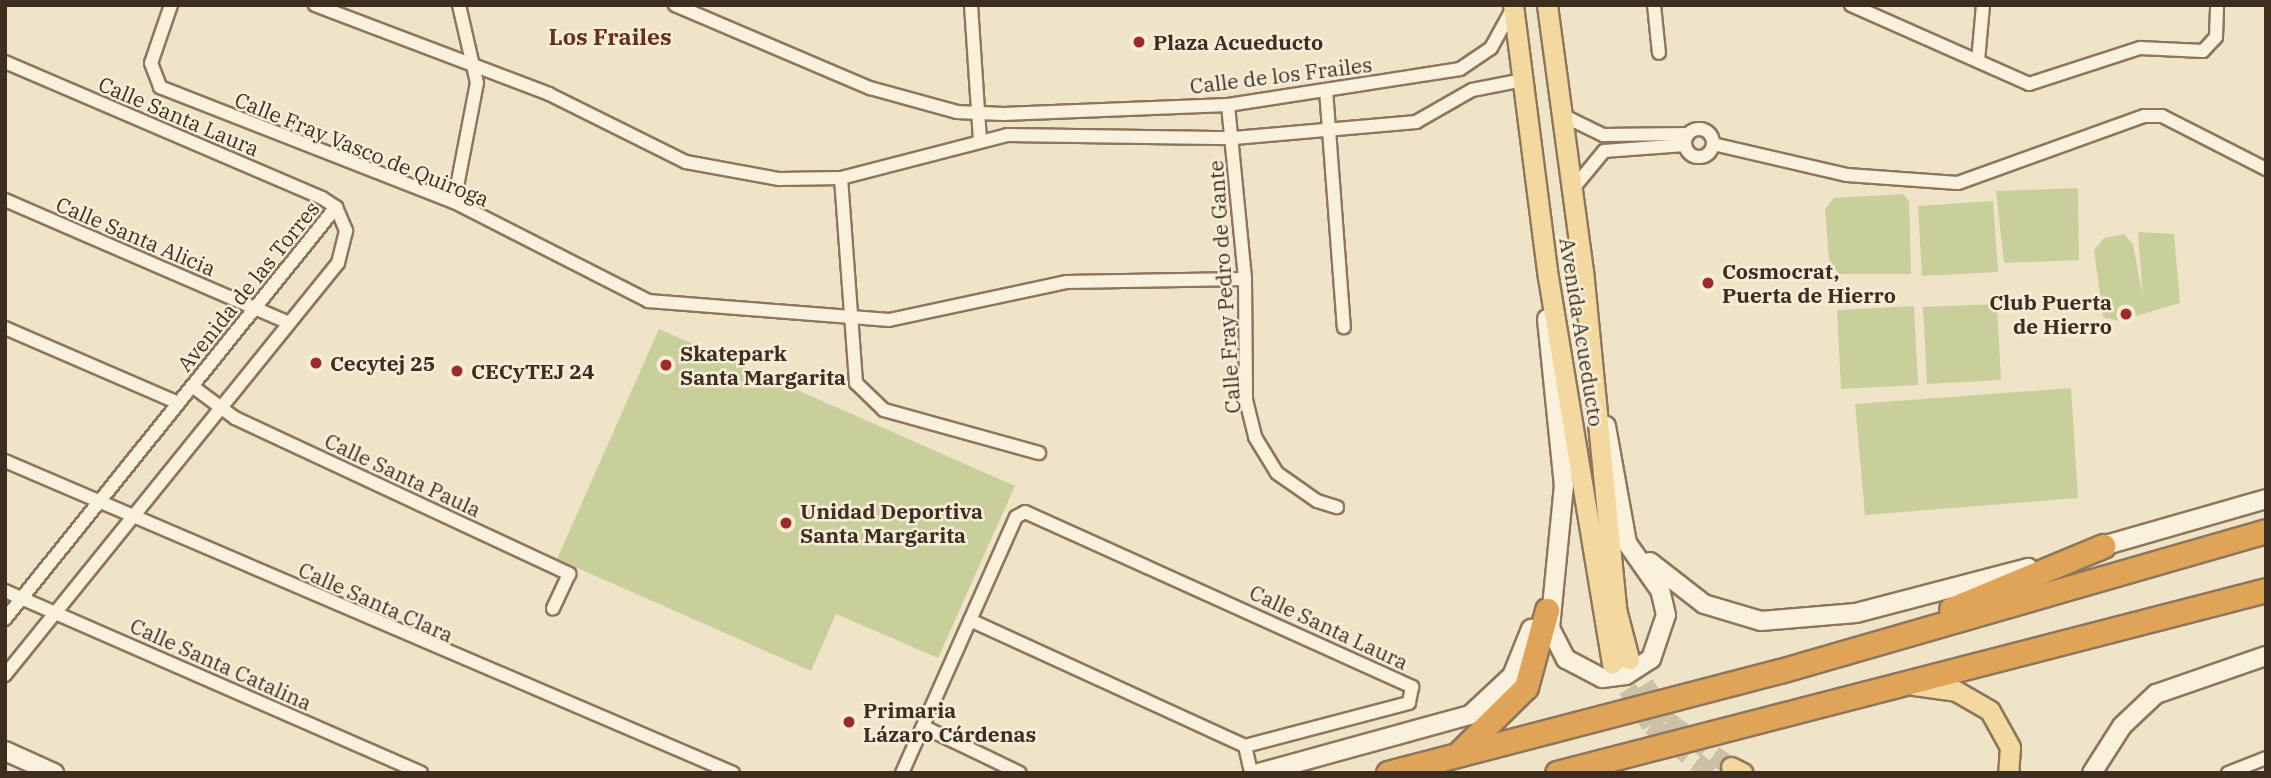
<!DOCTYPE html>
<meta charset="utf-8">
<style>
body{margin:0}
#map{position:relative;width:2271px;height:778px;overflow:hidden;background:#f0e4c8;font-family:"IBM Plex Serif",serif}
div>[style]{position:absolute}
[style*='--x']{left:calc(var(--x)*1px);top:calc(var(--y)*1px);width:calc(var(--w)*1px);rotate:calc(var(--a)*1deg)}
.green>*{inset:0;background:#c9cf9b}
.primary-tunnel>*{height:19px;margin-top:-9.5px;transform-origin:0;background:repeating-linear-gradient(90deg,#ccc0a6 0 19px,transparent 0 29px)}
.roads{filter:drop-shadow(2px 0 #8d765c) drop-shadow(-2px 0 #8d765c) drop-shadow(0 2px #8d765c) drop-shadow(0 -2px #8d765c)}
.street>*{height:12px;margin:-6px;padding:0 6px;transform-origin:6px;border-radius:6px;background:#faf1dc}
.street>.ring{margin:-6px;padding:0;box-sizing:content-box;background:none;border:12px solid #faf1dc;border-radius:50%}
.secondary>*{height:18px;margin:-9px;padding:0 9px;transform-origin:9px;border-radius:9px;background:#faf1dc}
.primary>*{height:19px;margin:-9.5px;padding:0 9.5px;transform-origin:9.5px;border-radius:9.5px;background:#f3d9a0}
.highway>*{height:23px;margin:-11.5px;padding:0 11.5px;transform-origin:11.5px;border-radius:11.5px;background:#e0a458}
.dots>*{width:19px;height:19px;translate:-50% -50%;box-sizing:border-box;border:4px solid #f7eed8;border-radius:50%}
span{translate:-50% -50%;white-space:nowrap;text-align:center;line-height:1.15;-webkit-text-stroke:5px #f7eed8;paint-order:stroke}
.poi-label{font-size:21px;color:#3d2e20;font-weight:700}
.left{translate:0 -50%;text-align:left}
.right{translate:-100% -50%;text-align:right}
.street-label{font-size:21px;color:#3d2e20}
.neighbourhood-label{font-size:23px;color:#6b2e1e;font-weight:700}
.frame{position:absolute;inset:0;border:7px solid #3d2e20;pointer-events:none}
</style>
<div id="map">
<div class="green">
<div style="clip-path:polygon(2078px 188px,2079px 260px,2004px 263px,1996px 191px)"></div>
<div style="clip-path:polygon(1903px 194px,1909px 201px,1911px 274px,1839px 274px,1829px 260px,1825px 209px,1834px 198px)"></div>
<div style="clip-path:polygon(1993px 201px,1998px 272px,1922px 276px,1918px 206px)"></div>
<div style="clip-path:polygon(2138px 232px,2174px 234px,2180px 303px,2119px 321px,2103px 317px,2094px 250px,2104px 238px,2124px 234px,2133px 244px,2143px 298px)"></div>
<div style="clip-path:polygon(1997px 304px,2001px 380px,1927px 384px,1923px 307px)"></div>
<div style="clip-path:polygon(1914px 306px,1918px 385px,1841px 389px,1837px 310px)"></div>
<div style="clip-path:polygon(659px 329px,1015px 486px,938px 658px,836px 614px,811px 671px,557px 559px)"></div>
<div style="clip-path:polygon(2071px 388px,2078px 498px,1865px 515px,1855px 404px)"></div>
</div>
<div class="primary-tunnel">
<div style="--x:1629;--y:659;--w:72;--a:58.1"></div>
<div style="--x:1667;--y:720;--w:79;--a:36.3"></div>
<div style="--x:1612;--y:664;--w:72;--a:57.4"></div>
<div style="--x:1651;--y:725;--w:77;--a:38.7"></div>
</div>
<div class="roads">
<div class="street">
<div style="--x:171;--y:5;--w:61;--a:109"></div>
<div style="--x:151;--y:63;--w:26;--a:69"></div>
<div style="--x:160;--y:87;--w:316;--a:21.4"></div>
<div style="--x:454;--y:202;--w:218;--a:27"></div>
<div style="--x:648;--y:301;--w:242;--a:4.5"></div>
<div style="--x:889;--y:320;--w:181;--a:-12.1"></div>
<div style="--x:1066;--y:282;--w:179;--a:-1"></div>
<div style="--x:315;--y:5;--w:250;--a:20.8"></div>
<div style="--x:549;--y:94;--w:153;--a:26.4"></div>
<div style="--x:686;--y:162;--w:95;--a:10.4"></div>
<div style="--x:779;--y:179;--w:62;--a:-0.9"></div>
<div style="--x:841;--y:178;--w:171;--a:-14.5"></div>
<div style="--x:1007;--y:135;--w:227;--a:0.8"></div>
<div style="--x:1234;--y:138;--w:183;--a:-5"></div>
<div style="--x:1416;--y:122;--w:64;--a:-29.7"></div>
<div style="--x:1472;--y:90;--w:52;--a:-11.1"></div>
<div style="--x:675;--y:5;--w:212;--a:23.1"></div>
<div style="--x:870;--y:88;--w:90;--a:15.4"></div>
<div style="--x:957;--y:112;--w:46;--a:2.5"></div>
<div style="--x:1003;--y:114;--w:225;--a:-2.3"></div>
<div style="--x:1228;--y:105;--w:235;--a:-8.8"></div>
<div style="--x:1460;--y:69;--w:37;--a:-34"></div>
<div style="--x:1491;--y:48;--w:46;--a:-61.2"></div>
<div style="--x:971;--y:5;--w:134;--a:86.2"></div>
<div style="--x:1654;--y:5;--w:48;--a:84.1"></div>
<div style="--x:1851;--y:5;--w:195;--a:23.9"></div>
<div style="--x:2029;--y:84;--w:117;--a:-18"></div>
<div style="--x:2140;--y:48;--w:63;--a:2.7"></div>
<div style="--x:2203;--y:51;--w:19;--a:-47"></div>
<div style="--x:2216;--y:37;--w:32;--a:-88"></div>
<div style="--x:1978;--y:61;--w:56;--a:-84.9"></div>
<div style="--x:5;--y:62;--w:345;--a:23.2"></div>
<div style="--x:322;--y:198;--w:17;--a:33"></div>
<div style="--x:336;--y:207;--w:26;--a:67"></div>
<div style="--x:346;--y:231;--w:33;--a:104"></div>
<div style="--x:338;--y:263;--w:530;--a:128.95"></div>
<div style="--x:1326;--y:90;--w:238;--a:85.7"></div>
<div style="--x:1228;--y:105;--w:175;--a:84.4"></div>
<div style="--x:1245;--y:279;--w:121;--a:89.5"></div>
<div style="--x:1246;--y:400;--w:38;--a:76"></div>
<div style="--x:1255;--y:437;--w:42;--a:58.6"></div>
<div style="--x:1277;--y:473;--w:49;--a:35"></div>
<div style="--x:1317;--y:501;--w:21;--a:17"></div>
<div style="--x:1562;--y:115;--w:46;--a:26"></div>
<div style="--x:1603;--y:135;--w:85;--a:-0.7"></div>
<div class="ring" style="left:1685px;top:129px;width:16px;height:16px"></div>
<div style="--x:1713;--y:144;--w:138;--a:13"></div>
<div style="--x:1847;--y:175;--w:111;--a:4.1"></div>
<div style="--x:1958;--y:183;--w:198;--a:-19.8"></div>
<div style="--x:2144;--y:116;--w:18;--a:0"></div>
<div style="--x:2162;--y:116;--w:117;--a:27"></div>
<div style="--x:841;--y:178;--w:206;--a:85.8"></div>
<div style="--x:856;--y:383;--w:39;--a:44"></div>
<div style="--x:884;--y:410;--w:161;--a:15.5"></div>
<div style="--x:1572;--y:190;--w:50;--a:-50.6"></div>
<div style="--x:1604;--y:151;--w:81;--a:-4.2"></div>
<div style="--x:5;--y:200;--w:309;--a:23.4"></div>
<div style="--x:454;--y:202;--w:121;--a:-79.1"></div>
<div style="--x:477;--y:83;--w:80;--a:-103"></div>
<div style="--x:5;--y:328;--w:189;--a:23.4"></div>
<div style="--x:192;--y:386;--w:54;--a:36.7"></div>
<div style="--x:235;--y:418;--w:369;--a:25"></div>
<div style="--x:569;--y:574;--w:38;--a:115"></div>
<div style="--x:5;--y:461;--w:792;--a:23.2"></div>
<div style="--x:5;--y:591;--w:454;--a:23.6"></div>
<div style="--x:5;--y:619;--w:528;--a:-51.22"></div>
<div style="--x:970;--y:620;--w:302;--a:24.6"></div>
<div style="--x:924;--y:727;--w:106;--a:25.6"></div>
<div style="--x:902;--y:773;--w:280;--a:-66"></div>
<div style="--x:1016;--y:517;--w:10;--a:-29"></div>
<div style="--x:1025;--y:512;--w:425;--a:24.3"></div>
<div style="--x:1412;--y:687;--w:16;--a:101"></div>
<div style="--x:1409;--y:703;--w:170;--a:165.3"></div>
<div style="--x:1245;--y:746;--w:28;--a:77"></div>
<div style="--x:2228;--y:773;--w:41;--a:-21.5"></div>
</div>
<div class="secondary">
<div style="--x:1547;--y:319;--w:167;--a:84.2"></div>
<div style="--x:1564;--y:485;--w:144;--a:95.6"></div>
<div style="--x:1550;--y:628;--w:35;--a:63"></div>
<div style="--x:1566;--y:659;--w:41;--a:27.8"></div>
<div style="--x:1602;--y:678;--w:24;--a:-7"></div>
<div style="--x:1626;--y:675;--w:30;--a:-33"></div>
<div style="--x:1651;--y:659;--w:46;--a:-71.2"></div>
<div style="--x:1666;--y:615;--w:26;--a:-103"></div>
<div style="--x:1660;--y:590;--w:57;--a:-125.1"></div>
<div style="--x:1627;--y:543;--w:119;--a:-100.2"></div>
<div style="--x:2092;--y:549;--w:181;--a:-16"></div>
<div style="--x:1650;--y:562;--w:68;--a:37.9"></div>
<div style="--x:1704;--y:604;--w:59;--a:16.6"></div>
<div style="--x:1761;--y:621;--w:95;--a:-4.8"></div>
<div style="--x:1856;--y:613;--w:178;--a:-14.7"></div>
<div style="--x:5;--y:751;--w:54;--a:24.2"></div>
<div style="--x:1259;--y:773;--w:219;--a:-15.4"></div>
<div style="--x:1470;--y:715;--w:57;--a:-42.9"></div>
<div style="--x:1512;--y:676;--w:51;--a:-68"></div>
<div style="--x:2092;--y:773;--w:56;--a:-57.4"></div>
<div style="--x:2122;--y:726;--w:47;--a:-43.3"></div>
<div style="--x:2156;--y:694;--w:116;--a:-19.1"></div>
</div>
<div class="primary">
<div style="--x:1513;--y:5;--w:274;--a:82.7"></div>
<div style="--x:1548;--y:277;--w:392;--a:80.6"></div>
<div style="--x:1547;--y:5;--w:267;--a:82.3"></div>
<div style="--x:1583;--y:270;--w:341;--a:84.4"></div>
<div style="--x:1616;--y:609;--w:52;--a:75.4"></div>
<div style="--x:1914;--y:685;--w:42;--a:8.1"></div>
<div style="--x:1956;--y:691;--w:39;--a:30"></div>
<div style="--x:1990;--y:711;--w:41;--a:60.9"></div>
<div style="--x:2010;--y:747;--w:26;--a:94"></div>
<div style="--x:1731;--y:767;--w:13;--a:27"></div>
</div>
<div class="highway">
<div style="--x:1951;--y:609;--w:165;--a:-22.5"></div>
<div style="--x:1461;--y:751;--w:91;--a:-44.6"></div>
<div style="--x:1526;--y:687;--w:80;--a:-74.7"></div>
<div style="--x:1388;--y:773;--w:405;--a:-14.6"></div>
<div style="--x:1780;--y:671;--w:506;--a:-16.07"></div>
<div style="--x:1557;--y:773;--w:732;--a:-14.47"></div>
</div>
</div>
<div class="dots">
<div style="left:1139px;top:42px;background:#9e2a2b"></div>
<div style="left:1708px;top:283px;background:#9e2a2b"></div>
<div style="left:2126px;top:314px;background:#9e2a2b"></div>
<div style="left:316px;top:363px;background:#9e2a2b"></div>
<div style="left:666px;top:365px;background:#9e2a2b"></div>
<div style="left:457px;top:371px;background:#9e2a2b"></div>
<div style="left:786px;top:523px;background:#9e2a2b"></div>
<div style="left:849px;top:722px;background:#9e2a2b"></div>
</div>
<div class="poi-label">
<span class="left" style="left:1153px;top:42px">Plaza Acueducto</span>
<span class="left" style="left:1722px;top:283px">Cosmocrat,<br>Puerta de Hierro</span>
<span class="right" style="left:2112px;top:314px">Club Puerta<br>de Hierro</span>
<span class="left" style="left:680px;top:365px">Skatepark<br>Santa Margarita</span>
<span class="left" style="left:330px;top:363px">Cecytej 25</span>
<span class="left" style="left:471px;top:371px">CECyTEJ 24</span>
<span class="left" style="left:800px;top:523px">Unidad Deportiva<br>Santa Margarita</span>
<span class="left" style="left:863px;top:722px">Primaria<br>Lázaro Cárdenas</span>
</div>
<div class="street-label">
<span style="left:1281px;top:75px;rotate:-7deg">Calle de los Frailes</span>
<span style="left:179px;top:116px;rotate:23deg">Calle Santa Laura</span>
<span style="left:362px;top:149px;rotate:22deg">Calle Fray Vasco de Quiroga</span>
<span style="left:136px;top:236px;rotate:23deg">Calle Santa Alicia</span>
<span style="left:248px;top:286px;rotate:-51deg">Avenida de las Torres</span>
<span style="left:1224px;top:287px;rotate:-94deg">Calle Fray Pedro de Gante</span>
<span style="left:1582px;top:332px;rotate:81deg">Avenida Acueducto</span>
<span style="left:403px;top:475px;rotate:25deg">Calle Santa Paula</span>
<span style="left:376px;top:602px;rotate:24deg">Calle Santa Clara</span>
<span style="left:1329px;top:627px;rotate:25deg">Calle Santa Laura</span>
<span style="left:221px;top:664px;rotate:24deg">Calle Santa Catalina</span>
</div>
<div class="neighbourhood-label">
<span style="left:610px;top:36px">Los Frailes</span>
</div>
<div class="frame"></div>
</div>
